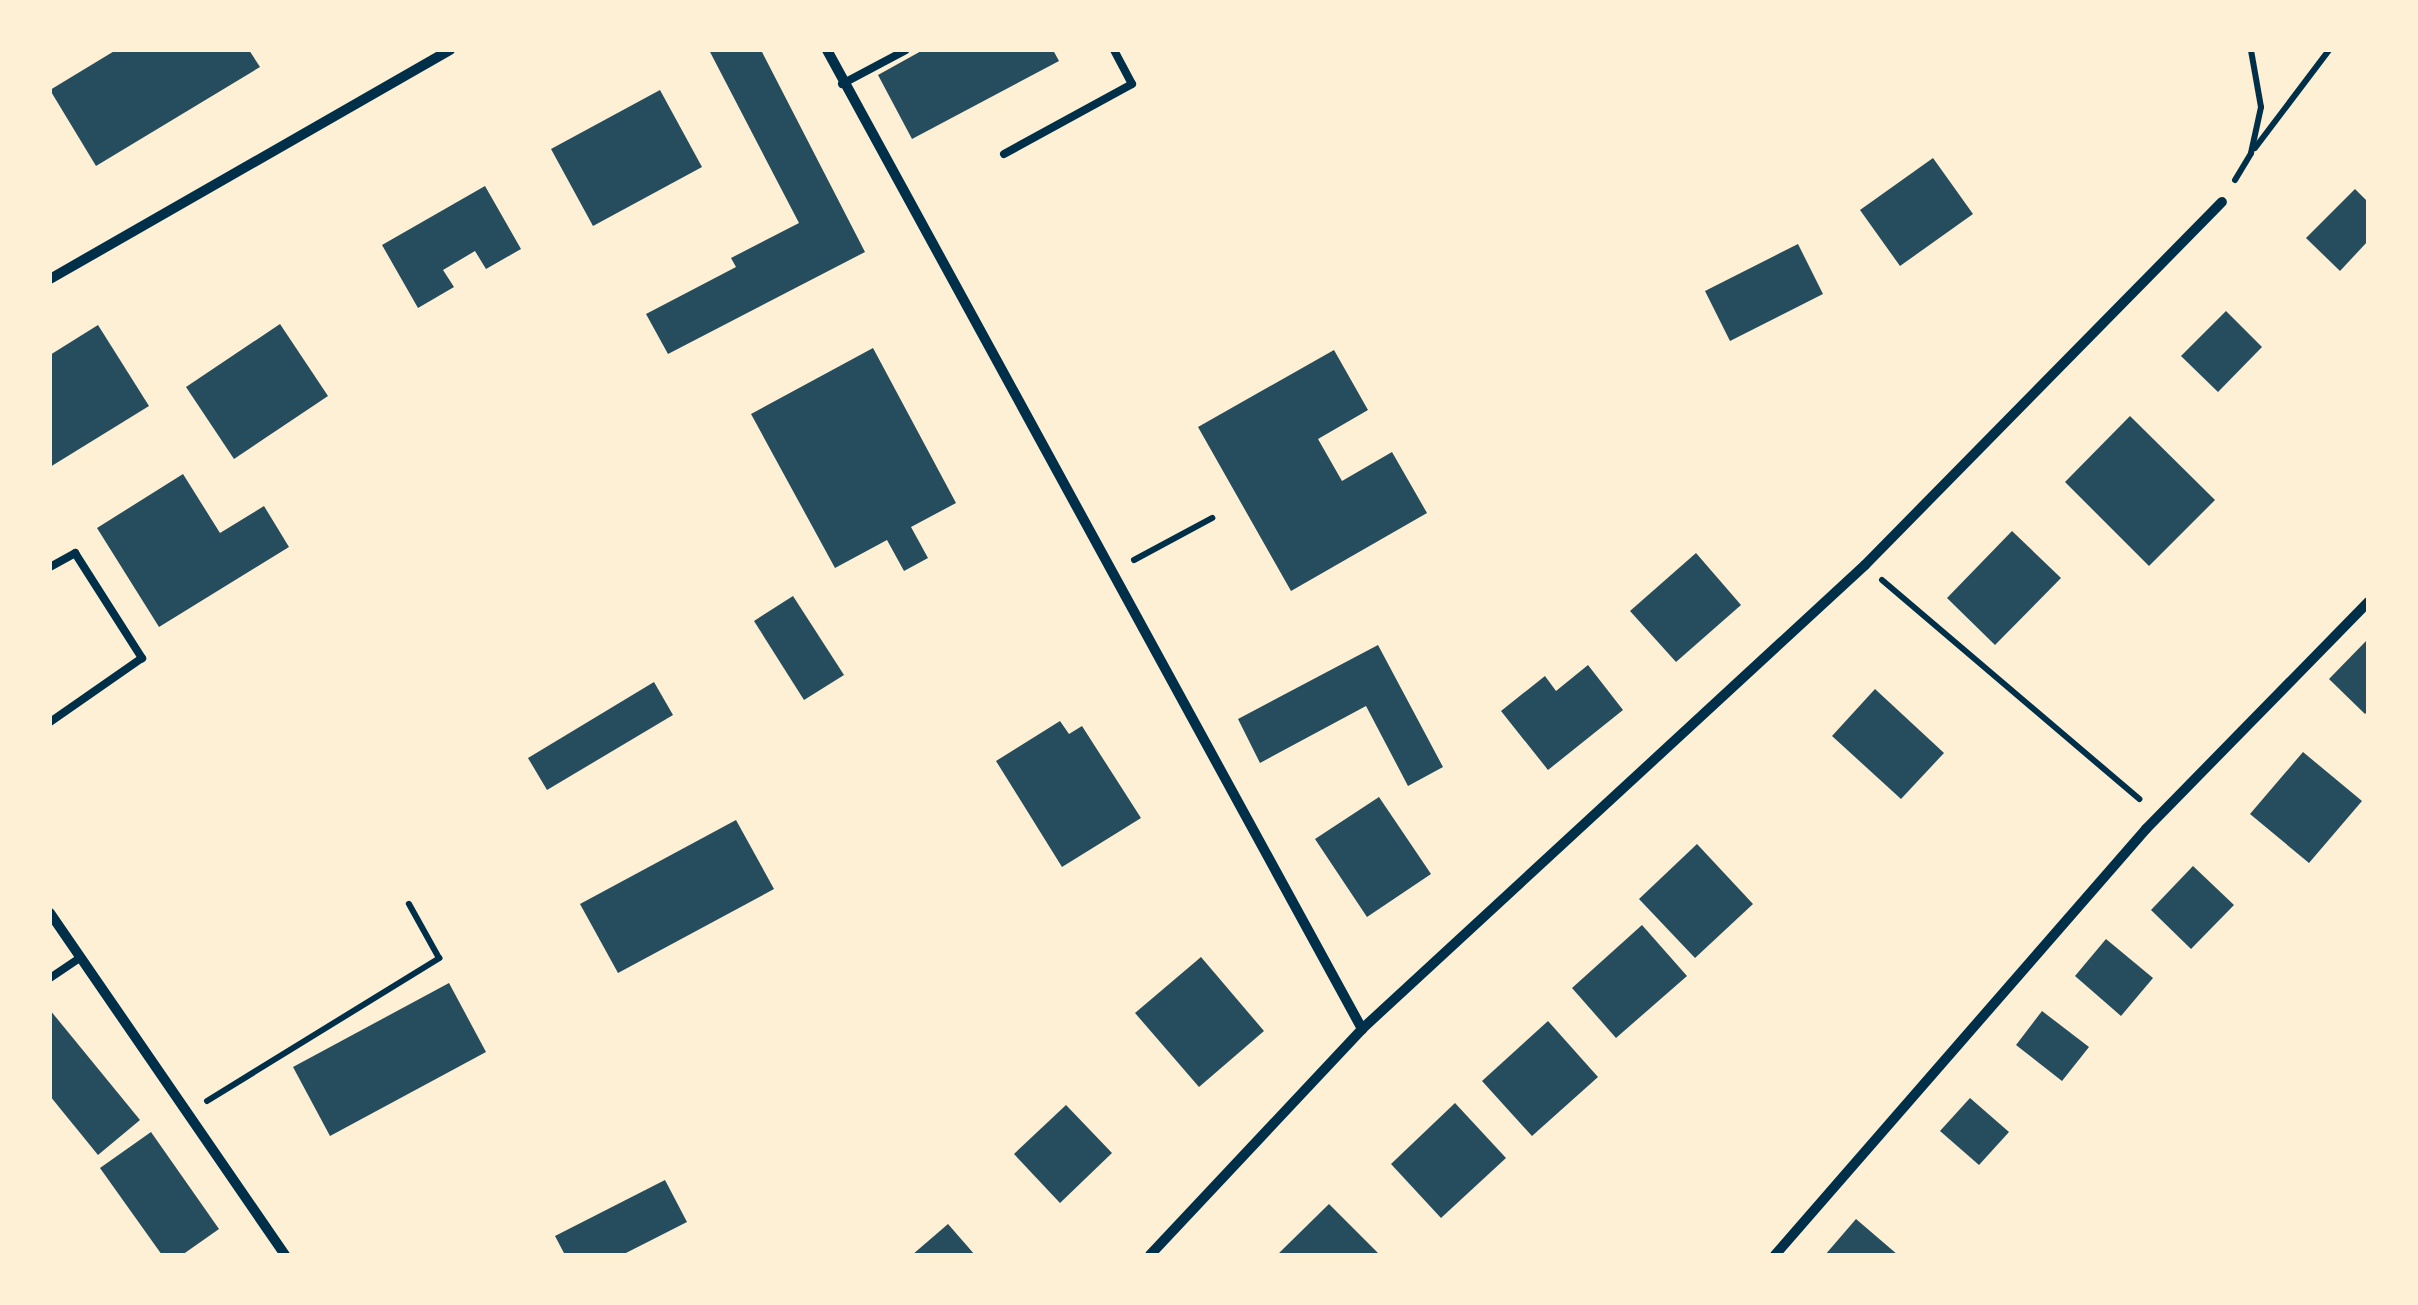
<!DOCTYPE html>
<style>
body{margin:0}
#map{position:relative;width:2418px;height:1305px;overflow:hidden;background:#fdf0d5;font-family:Roboto,sans-serif}
div>[style]{position:absolute}
[style*='--x']{left:calc(var(--x)*1px);top:calc(var(--y)*1px);width:calc(var(--w)*1px);rotate:calc(var(--a)*1deg)}
.building>*{inset:0;background:#264d5e}
.path>*{height:6px;margin:-3px;padding:0 3px;transform-origin:3px;border-radius:3px;background:#003049}
.service>*{height:8px;margin:-4px;padding:0 4px;transform-origin:4px;border-radius:4px;background:#003049}
.minor>*{height:10px;margin:-5px;padding:0 5px;transform-origin:5px;border-radius:5px;background:#003049}
span{translate:-50% -50%;white-space:nowrap;text-align:center;line-height:1.15;-webkit-text-stroke:10px #fdf0d5;paint-order:stroke}
.frame{position:absolute;inset:0;border:52px solid #fdf0d5;pointer-events:none}
</style>
<div id="map">
<div class="building">
<div style="clip-path:polygon(116px 50px,249px 50px,260px 67px,96px 166px,50px 90px)"></div>
<div style="clip-path:polygon(709px 50px,761px 50px,865px 252px,668px 354px,646px 314px,736px 267px,731px 258px,799px 223px)"></div>
<div style="clip-path:polygon(923px 50px,1053px 50px,1059px 61px,912px 139px,878px 75px)"></div>
<div style="clip-path:polygon(660px 90px,702px 167px,593px 226px,551px 149px)"></div>
<div style="clip-path:polygon(1933px 158px,1973px 214px,1900px 266px,1860px 210px)"></div>
<div style="clip-path:polygon(485px 186px,521px 249px,486px 269px,475px 251px,443px 270px,454px 287px,418px 308px,382px 245px)"></div>
<div style="clip-path:polygon(2355px 189px,2368px 202px,2368px 241px,2340px 271px,2306px 238px)"></div>
<div style="clip-path:polygon(1798px 244px,1823px 294px,1730px 341px,1705px 291px)"></div>
<div style="clip-path:polygon(2226px 311px,2262px 347px,2218px 392px,2181px 356px)"></div>
<div style="clip-path:polygon(280px 324px,328px 396px,234px 459px,186px 387px)"></div>
<div style="clip-path:polygon(98px 325px,149px 406px,50px 467px,50px 355px)"></div>
<div style="clip-path:polygon(873px 348px,956px 503px,911px 527px,928px 558px,904px 571px,887px 540px,835px 568px,751px 414px)"></div>
<div style="clip-path:polygon(1334px 350px,1368px 410px,1318px 439px,1342px 481px,1392px 452px,1427px 513px,1291px 591px,1198px 427px)"></div>
<div style="clip-path:polygon(2130px 416px,2215px 500px,2149px 566px,2065px 482px)"></div>
<div style="clip-path:polygon(183px 474px,220px 533px,264px 506px,289px 547px,159px 627px,97px 528px)"></div>
<div style="clip-path:polygon(2012px 531px,2061px 578px,1995px 645px,1947px 598px)"></div>
<div style="clip-path:polygon(1696px 553px,1741px 605px,1676px 662px,1630px 611px)"></div>
<div style="clip-path:polygon(793px 596px,844px 675px,804px 700px,754px 621px)"></div>
<div style="clip-path:polygon(2368px 639px,2368px 711px,2365px 714px,2329px 679px)"></div>
<div style="clip-path:polygon(1378px 645px,1443px 767px,1408px 786px,1366px 706px,1260px 763px,1238px 719px)"></div>
<div style="clip-path:polygon(1588px 665px,1623px 710px,1548px 770px,1501px 711px,1545px 676px,1556px 691px)"></div>
<div style="clip-path:polygon(654px 682px,673px 715px,547px 790px,528px 758px)"></div>
<div style="clip-path:polygon(1875px 689px,1944px 753px,1901px 799px,1832px 736px)"></div>
<div style="clip-path:polygon(1060px 721px,1069px 734px,1082px 726px,1141px 818px,1062px 867px,996px 761px)"></div>
<div style="clip-path:polygon(2303px 752px,2362px 801px,2309px 863px,2250px 814px)"></div>
<div style="clip-path:polygon(1379px 797px,1431px 874px,1367px 917px,1315px 839px)"></div>
<div style="clip-path:polygon(736px 820px,774px 889px,618px 973px,580px 904px)"></div>
<div style="clip-path:polygon(1697px 844px,1753px 904px,1695px 958px,1639px 899px)"></div>
<div style="clip-path:polygon(2193px 866px,2234px 905px,2191px 949px,2151px 910px)"></div>
<div style="clip-path:polygon(1642px 925px,1687px 976px,1616px 1038px,1572px 988px)"></div>
<div style="clip-path:polygon(2106px 939px,2153px 978px,2121px 1016px,2075px 976px)"></div>
<div style="clip-path:polygon(1201px 957px,1264px 1031px,1199px 1087px,1135px 1013px)"></div>
<div style="clip-path:polygon(449px 983px,486px 1052px,330px 1136px,293px 1067px)"></div>
<div style="clip-path:polygon(50px 1010px,140px 1120px,98px 1155px,50px 1096px)"></div>
<div style="clip-path:polygon(2042px 1011px,2089px 1047px,2062px 1081px,2016px 1045px)"></div>
<div style="clip-path:polygon(1548px 1021px,1598px 1077px,1532px 1136px,1482px 1081px)"></div>
<div style="clip-path:polygon(1970px 1098px,2009px 1132px,1979px 1165px,1940px 1131px)"></div>
<div style="clip-path:polygon(1455px 1103px,1506px 1158px,1441px 1218px,1391px 1164px)"></div>
<div style="clip-path:polygon(1066px 1105px,1112px 1153px,1060px 1203px,1014px 1154px)"></div>
<div style="clip-path:polygon(151px 1132px,219px 1229px,182px 1255px,162px 1255px,100px 1168px)"></div>
<div style="clip-path:polygon(665px 1180px,687px 1222px,622px 1255px,565px 1255px,555px 1236px)"></div>
<div style="clip-path:polygon(1329px 1204px,1380px 1255px,1277px 1255px)"></div>
<div style="clip-path:polygon(1856px 1219px,1898px 1255px,1825px 1255px)"></div>
<div style="clip-path:polygon(948px 1224px,975px 1255px,912px 1255px)"></div>
</div>
<div class="path">
<div style="--x:2255;--y:148;--w:123;--a:-52.9"></div>
<div style="--x:2235;--y:180;--w:31;--a:-59"></div>
<div style="--x:2251;--y:153;--w:47;--a:-77.7"></div>
<div style="--x:2261;--y:107;--w:58;--a:-100"></div>
<div style="--x:1134;--y:560;--w:89;--a:-28.3"></div>
<div style="--x:1882;--y:580;--w:338;--a:40.4"></div>
<div style="--x:207;--y:1101;--w:273;--a:-31.6"></div>
<div style="--x:439;--y:958;--w:62;--a:-119.1"></div>
</div>
<div class="service">
<div style="--x:842;--y:84;--w:72;--a:-28"></div>
<div style="--x:1004;--y:154;--w:146;--a:-28.7"></div>
<div style="--x:1132;--y:84;--w:38;--a:-118"></div>
<div style="--x:50;--y:567;--w:29;--a:-29"></div>
<div style="--x:75;--y:553;--w:125;--a:57.5"></div>
<div style="--x:142;--y:658;--w:112;--a:145.2"></div>
<div style="--x:50;--y:978;--w:34;--a:-34"></div>
</div>
<div class="minor">
<div style="--x:827;--y:50;--w:1116;--a:61.34"></div>
<div style="--x:50;--y:279;--w:461;--a:-29.8"></div>
<div style="--x:50;--y:913;--w:415;--a:55.5"></div>
<div style="--x:1150;--y:1255;--w:310;--a:-46.8"></div>
<div style="--x:1362;--y:1029;--w:684;--a:-42.69"></div>
<div style="--x:1865;--y:565;--w:509;--a:-45.48"></div>
<div style="--x:1775;--y:1255;--w:565;--a:-48.95"></div>
<div style="--x:2146;--y:829;--w:318;--a:-45.6"></div>
</div>
<div class="frame"></div>
</div>
